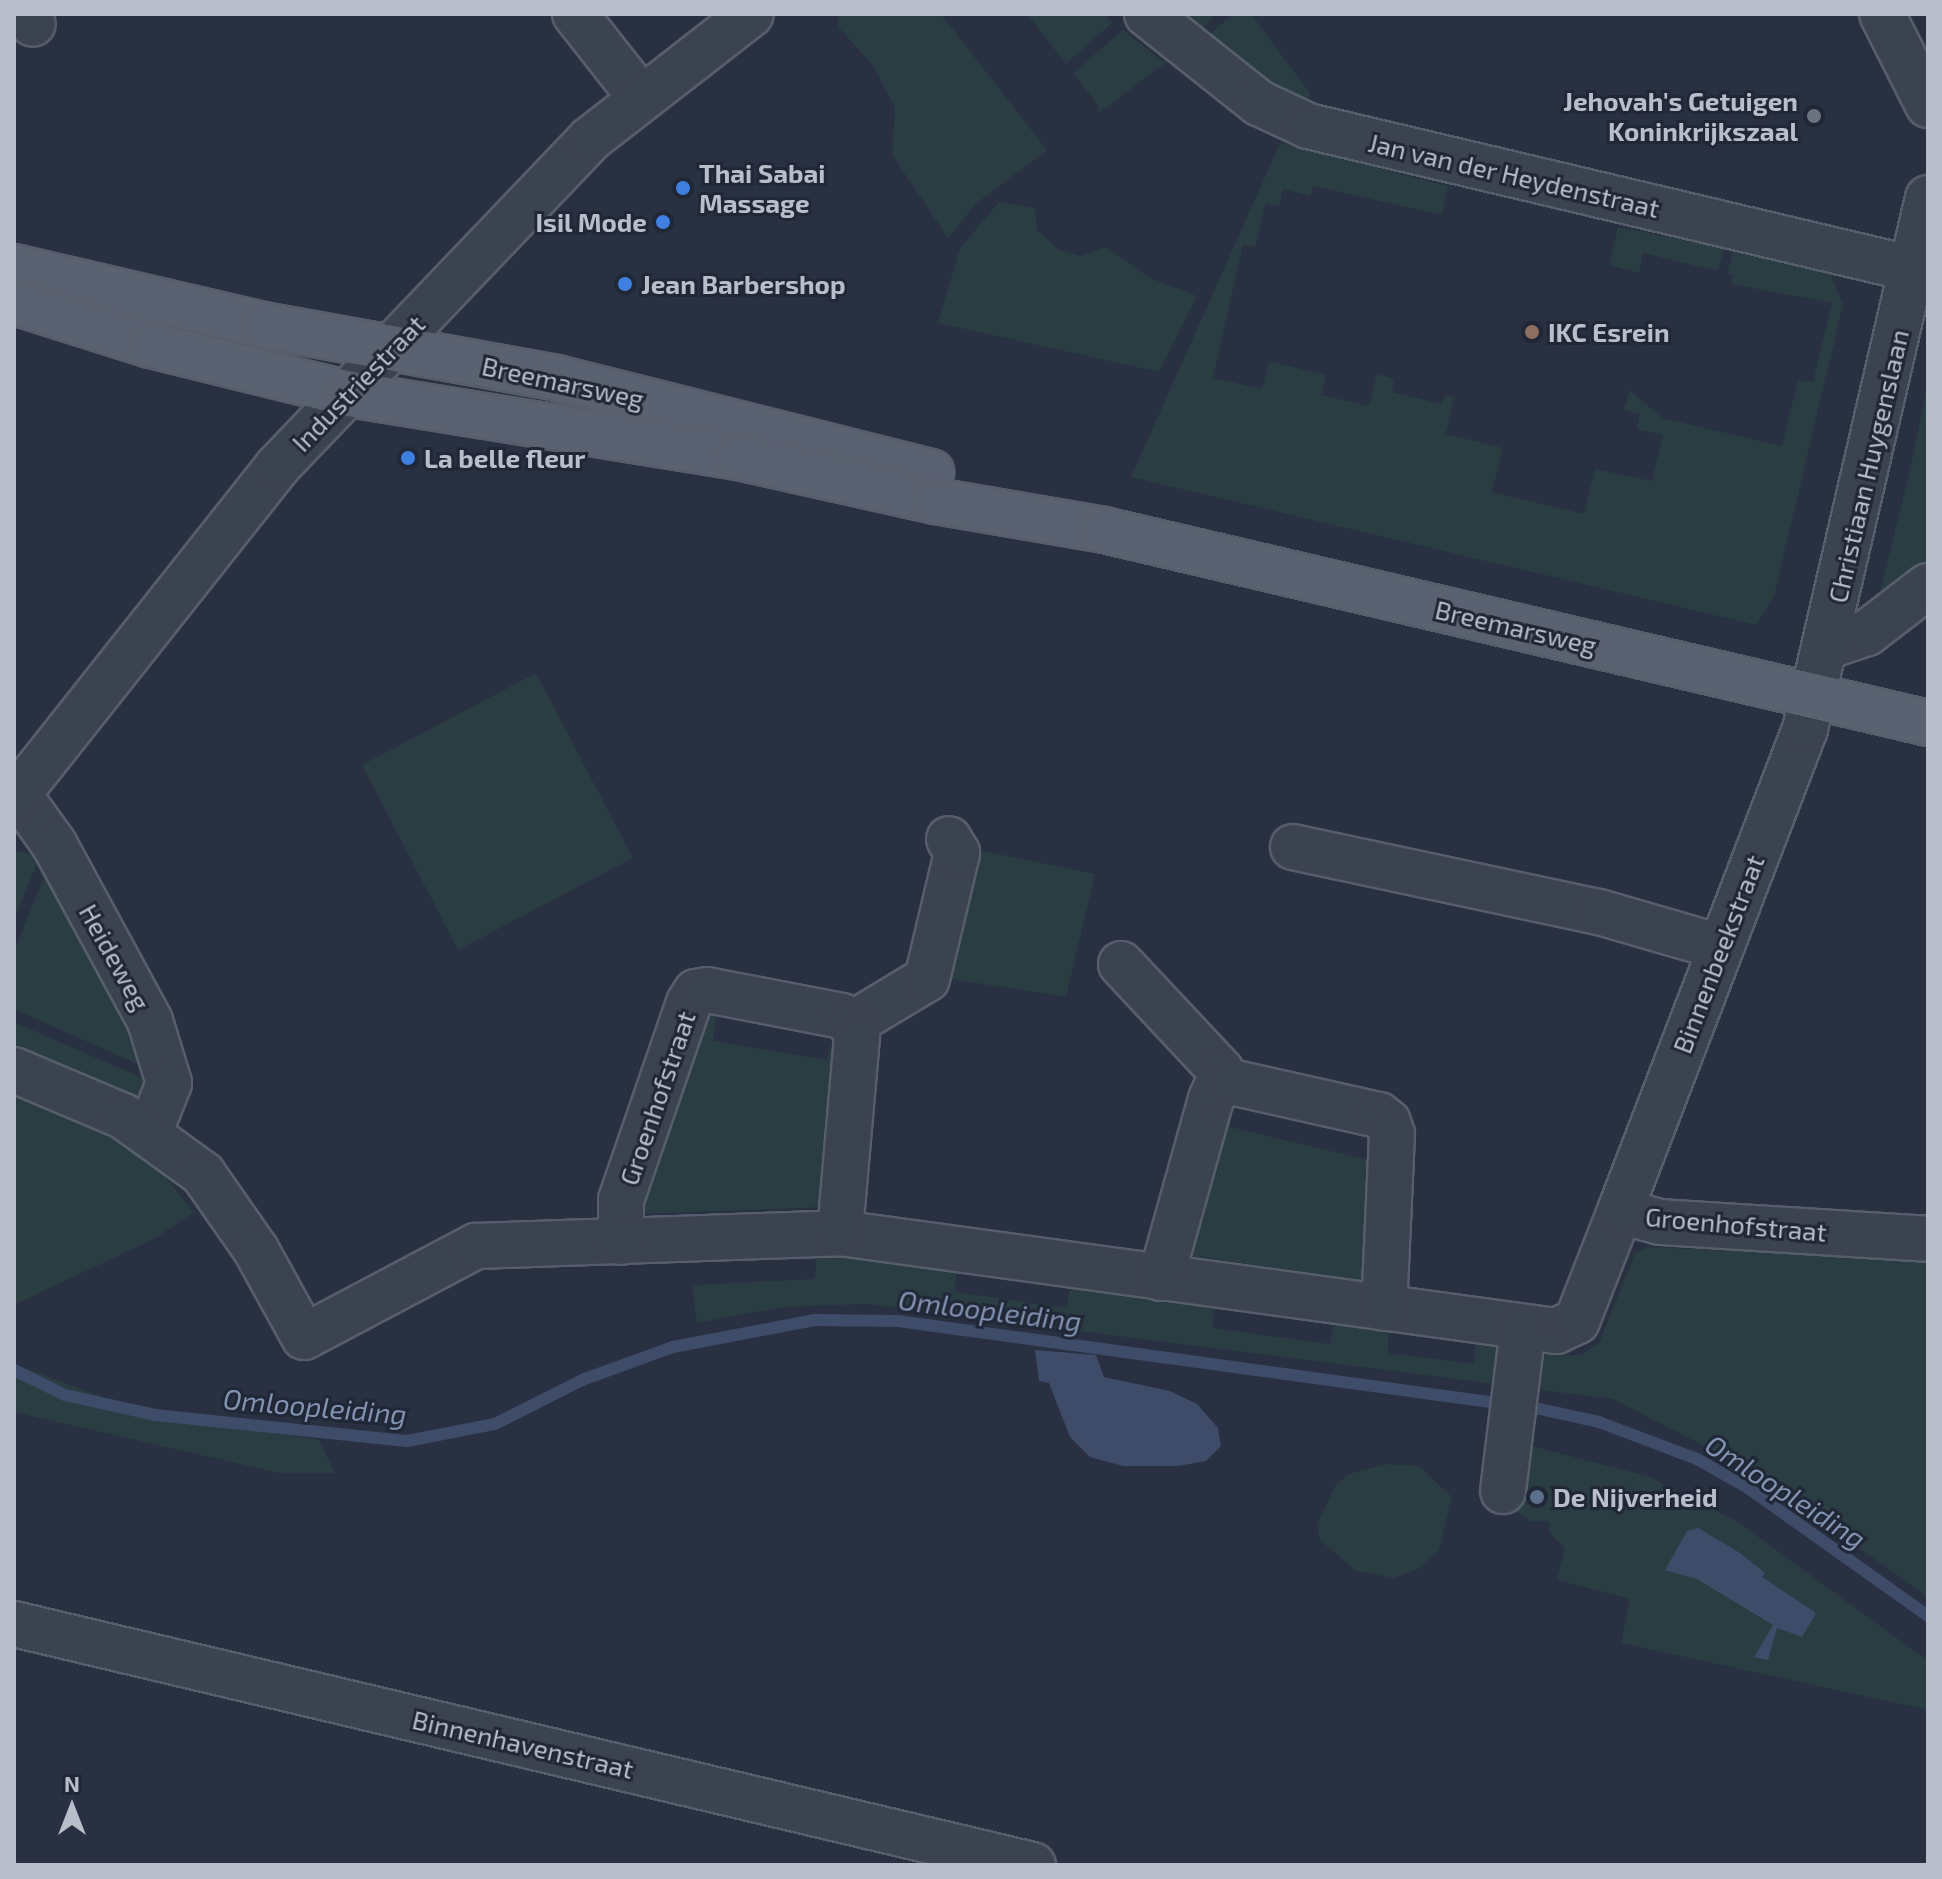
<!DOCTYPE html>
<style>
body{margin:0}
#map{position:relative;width:1942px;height:1879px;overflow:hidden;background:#283041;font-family:"Exo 2",sans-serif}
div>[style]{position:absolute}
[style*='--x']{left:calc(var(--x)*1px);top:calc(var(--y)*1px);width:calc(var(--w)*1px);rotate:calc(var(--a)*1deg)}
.green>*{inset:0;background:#2a3d42}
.water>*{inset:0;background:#3f4c69}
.stream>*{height:12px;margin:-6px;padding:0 6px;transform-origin:6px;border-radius:6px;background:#3f4c69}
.roads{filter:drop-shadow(2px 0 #575e6b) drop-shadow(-2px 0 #575e6b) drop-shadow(0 2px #575e6b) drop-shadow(0 -2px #575e6b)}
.minor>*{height:44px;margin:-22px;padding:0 22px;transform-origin:22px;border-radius:22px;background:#3c4350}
.major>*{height:44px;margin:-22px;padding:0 22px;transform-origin:22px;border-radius:22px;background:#5a6170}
.dots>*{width:22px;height:22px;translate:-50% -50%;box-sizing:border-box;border:4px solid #202736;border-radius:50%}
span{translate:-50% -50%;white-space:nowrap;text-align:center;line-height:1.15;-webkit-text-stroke:6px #202736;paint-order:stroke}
.poi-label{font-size:26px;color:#b9becb;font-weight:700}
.right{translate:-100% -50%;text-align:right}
.left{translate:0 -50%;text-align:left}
.street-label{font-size:26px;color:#b9becb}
.water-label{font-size:28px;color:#8292b1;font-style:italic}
.frame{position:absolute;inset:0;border:16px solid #b9becb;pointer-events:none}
.north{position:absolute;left:32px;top:1767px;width:80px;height:80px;-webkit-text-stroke:6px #202736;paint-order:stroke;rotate:0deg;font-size:22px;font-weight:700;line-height:32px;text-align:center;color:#b9becb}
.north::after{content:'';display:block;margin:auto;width:28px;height:36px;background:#b9becb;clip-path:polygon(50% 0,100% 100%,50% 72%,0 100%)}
</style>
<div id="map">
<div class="green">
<div style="clip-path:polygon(837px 14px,941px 14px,1047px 150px,977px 203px,948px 238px,892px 155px,895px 108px,872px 64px,839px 28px)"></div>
<div style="clip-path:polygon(1027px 14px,1103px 14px,1113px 22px,1066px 64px)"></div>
<div style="clip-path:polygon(1173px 14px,1214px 14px,1215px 15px,1197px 33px)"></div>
<div style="clip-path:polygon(1233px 14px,1251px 14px,1310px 93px,1305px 108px,1204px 39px)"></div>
<div style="clip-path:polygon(1123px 30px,1165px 63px,1098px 114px,1098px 105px,1073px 73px)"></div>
<div style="clip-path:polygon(1280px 143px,1448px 186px,1442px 215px,1313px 186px,1310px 196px,1283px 189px,1279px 206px,1266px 203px,1255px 247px,1243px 245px,1213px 378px,1262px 389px,1269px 361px,1326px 375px,1321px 395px,1369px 406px,1377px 374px,1394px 379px,1392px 392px,1442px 404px,1445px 395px,1454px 397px,1446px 434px,1503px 448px,1492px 492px,1584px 514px,1595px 469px,1652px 481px,1663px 435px,1637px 429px,1640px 414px,1624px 410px,1630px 390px,1662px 418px,1782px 446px,1798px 380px,1813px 382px,1832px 303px,1731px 284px,1733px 275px,1728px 273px,1733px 252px,1830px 273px,1843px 304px,1774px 597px,1756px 625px,1131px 477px)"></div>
<div style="clip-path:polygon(999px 202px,1035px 208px,1037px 230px,1059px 250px,1081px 256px,1106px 247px,1150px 278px,1197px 296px,1159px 372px,938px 323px,960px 248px)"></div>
<div style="clip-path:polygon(1618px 227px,1724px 248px,1718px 271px,1643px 253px,1639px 273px,1609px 265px)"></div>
<div style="clip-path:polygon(1928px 383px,1928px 571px,1876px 608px,1911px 465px)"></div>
<div style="clip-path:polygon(536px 673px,633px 858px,458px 950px,362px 765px)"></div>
<div style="clip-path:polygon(968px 848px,1095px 874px,1066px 997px,944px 978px)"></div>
<div style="clip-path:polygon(14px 850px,40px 856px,14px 920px)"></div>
<div style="clip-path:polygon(48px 867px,153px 1071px,14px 1009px,14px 951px)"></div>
<div style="clip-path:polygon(703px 1011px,717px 1011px,713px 1041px,827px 1060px,836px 1030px,843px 1062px,831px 1063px,827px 1114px,838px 1125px,828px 1207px,640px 1214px,636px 1209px)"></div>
<div style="clip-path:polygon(14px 1022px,156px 1084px,139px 1101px,14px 1053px)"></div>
<div style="clip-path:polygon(14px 1089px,111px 1132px,153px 1162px,194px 1212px,156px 1238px,14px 1305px)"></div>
<div style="clip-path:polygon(1226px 1126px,1368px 1160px,1374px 1131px,1364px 1281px,1186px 1255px)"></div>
<div style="clip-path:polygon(817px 1247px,957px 1265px,955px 1292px,1067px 1308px,1071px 1279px,1214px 1301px,1213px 1328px,1329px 1344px,1336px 1318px,1389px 1327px,1388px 1353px,1474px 1364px,1476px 1336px,1529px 1355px,1581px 1355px,1599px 1343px,1635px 1253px,1648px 1247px,1928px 1259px,1928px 1597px,1745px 1467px,1613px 1399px,867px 1304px,783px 1307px,697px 1323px,692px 1285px,815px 1279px)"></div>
<div style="clip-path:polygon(14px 1364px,142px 1412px,319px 1440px,335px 1473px,279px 1473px,14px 1412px)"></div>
<div style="clip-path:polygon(1521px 1443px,1650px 1477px,1738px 1522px,1928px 1661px,1928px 1710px,1621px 1643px,1630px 1599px,1557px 1580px,1565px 1548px,1550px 1533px,1549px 1521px,1531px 1522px,1516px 1511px,1513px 1492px)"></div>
<div style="clip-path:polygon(1386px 1464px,1419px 1466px,1452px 1497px,1439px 1551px,1418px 1569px,1394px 1578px,1356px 1571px,1320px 1540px,1317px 1525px,1335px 1486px,1348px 1474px)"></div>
</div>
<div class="water">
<div style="clip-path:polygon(1035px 1350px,1096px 1355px,1104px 1377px,1170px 1391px,1197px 1404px,1218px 1428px,1221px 1446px,1206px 1461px,1178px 1466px,1123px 1466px,1090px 1457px,1070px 1437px,1049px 1383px,1039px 1381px)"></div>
<div style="clip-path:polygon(1698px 1528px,1740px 1553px,1765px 1573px,1762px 1577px,1816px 1613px,1802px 1637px,1777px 1628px,1768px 1660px,1754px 1657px,1773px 1625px,1697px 1579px,1665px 1570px,1687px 1531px)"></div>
</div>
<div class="stream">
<div style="--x:14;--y:1370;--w:57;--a:26.1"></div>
<div style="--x:65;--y:1395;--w:92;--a:12.5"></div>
<div style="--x:155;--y:1415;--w:253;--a:5.9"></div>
<div style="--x:407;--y:1441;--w:90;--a:-10.9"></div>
<div style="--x:495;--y:1424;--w:97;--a:-26.8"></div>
<div style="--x:582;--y:1380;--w:97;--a:-19.9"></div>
<div style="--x:673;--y:1347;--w:144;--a:-10.8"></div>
<div style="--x:814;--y:1320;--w:84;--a:0.7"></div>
<div style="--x:898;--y:1321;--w:648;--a:7.8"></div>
<div style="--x:1540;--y:1409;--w:60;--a:12.4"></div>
<div style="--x:1599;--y:1422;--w:105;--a:20.7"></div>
<div style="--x:1697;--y:1459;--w:59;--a:29.6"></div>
<div style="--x:1748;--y:1488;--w:221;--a:35.4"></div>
</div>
<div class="roads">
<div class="minor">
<div style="--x:24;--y:14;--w:13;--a:48"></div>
<div style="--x:575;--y:14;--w:107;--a:51.8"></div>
<div style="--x:1147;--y:14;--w:143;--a:38.5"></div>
<div style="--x:1259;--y:103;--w:54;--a:25.1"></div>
<div style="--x:1308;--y:126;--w:622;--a:13.3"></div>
<div style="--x:1882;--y:14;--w:102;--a:63.2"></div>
<div style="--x:1825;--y:647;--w:44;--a:-18.4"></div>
<div style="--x:1867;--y:633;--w:77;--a:-37.6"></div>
<div style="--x:18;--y:794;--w:62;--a:54.2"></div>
<div style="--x:54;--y:844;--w:201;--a:61.5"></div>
<div style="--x:150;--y:1021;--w:65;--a:73"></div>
<div style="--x:169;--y:1083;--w:52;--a:111.6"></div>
<div style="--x:14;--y:799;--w:424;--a:-51.6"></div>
<div style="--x:277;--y:467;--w:452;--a:-46.3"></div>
<div style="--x:589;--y:140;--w:205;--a:-37.9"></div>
<div style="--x:1293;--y:847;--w:313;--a:12"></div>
<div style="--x:1599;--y:912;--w:126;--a:16.1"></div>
<div style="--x:1121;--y:964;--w:146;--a:46.9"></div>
<div style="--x:1221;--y:1071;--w:13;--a:72"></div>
<div style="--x:852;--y:1024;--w:87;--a:-31"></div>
<div style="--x:927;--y:979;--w:130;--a:-76.6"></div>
<div style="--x:957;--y:853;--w:16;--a:-120"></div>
<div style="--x:14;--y:1070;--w:118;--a:22.9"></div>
<div style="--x:123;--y:1116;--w:99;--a:35.9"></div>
<div style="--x:203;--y:1174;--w:93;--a:55.1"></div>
<div style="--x:256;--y:1250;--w:99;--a:61.1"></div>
<div style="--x:304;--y:1337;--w:195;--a:-27.9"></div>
<div style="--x:476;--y:1246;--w:364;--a:-2"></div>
<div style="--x:840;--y:1233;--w:723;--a:7.79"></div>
<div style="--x:1556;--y:1331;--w:23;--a:-25"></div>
<div style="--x:1577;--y:1321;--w:118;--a:-68.6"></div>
<div style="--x:1620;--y:1211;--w:41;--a:15.4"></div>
<div style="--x:1660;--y:1222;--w:269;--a:3.6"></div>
<div style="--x:1620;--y:1211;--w:516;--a:-69"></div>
<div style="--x:1805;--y:729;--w:545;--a:-76.96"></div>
<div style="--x:621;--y:1242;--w:42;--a:-90"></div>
<div style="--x:621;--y:1200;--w:208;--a:-71"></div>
<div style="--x:689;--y:1003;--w:13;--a:-58"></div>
<div style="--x:696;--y:992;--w:11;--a:-10"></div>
<div style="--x:707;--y:990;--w:137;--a:10.9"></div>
<div style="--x:842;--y:1016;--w:13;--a:39"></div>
<div style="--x:852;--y:1024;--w:14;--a:69"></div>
<div style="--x:857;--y:1037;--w:197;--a:95"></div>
<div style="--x:1161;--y:1278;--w:186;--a:-74.4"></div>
<div style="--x:1211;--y:1099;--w:10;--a:-66"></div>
<div style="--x:1215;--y:1090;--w:18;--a:-27"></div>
<div style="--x:1231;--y:1082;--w:152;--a:12.6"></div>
<div style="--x:1379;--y:1115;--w:11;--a:38"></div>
<div style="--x:1388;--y:1122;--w:13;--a:72"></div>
<div style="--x:1392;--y:1134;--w:174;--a:92.6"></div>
<div style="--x:1503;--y:1491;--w:164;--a:-83"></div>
<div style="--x:14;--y:1624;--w:1047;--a:13.31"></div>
</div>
<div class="major">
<div style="--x:14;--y:267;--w:256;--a:13.1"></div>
<div style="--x:263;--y:325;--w:299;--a:10.2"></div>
<div style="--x:557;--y:378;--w:386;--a:14.1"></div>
<div style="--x:14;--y:302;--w:143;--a:17.5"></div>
<div style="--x:150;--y:345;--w:205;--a:13.8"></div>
<div style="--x:349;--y:394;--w:394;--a:9.2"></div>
<div style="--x:738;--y:457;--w:202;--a:12.6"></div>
<div style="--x:935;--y:501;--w:171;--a:9.7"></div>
<div style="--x:1104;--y:530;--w:846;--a:13.18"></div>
</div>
</div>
<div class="dots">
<div style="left:1814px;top:116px;background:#6b7280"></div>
<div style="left:683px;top:188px;background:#3f7fe0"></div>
<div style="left:663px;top:222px;background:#3f7fe0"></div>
<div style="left:625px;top:284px;background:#3f7fe0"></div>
<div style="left:1532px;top:332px;background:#8d6e63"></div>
<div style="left:408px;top:458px;background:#3f7fe0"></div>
<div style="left:1537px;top:1497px;background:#5c6f8a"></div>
</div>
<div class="poi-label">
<span class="right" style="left:1798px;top:116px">Jehovah's Getuigen<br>Koninkrijkszaal</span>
<span class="left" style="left:699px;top:188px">Thai Sabai<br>Massage</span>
<span class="right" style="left:647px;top:222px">Isil Mode</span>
<span class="left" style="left:641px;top:284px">Jean Barbershop</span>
<span class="left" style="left:1548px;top:332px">IKC Esrein</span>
<span class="left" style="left:424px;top:458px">La belle fleur</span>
<span class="left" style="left:1553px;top:1497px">De Nijverheid</span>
</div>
<div class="street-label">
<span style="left:1514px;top:175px;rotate:13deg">Jan van der Heydenstraat</span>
<span style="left:563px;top:382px;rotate:12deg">Breemarsweg</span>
<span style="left:358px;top:383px;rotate:-46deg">Industriestraat</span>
<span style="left:1868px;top:466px;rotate:-77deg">Christiaan Huygenslaan</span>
<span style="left:1516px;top:627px;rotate:13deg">Breemarsweg</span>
<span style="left:1718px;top:954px;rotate:-69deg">Binnenbeekstraat</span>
<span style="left:115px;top:957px;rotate:61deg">Heideweg</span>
<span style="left:657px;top:1098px;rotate:-71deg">Groenhofstraat</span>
<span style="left:1736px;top:1224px;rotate:5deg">Groenhofstraat</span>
<span style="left:523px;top:1744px;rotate:13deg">Binnenhavenstraat</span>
</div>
<div class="water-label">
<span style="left:990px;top:1310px;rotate:7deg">Omloopleiding</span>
<span style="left:315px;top:1406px;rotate:5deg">Omloopleiding</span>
<span style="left:1786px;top:1491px;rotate:33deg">Omloopleiding</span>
</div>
<div class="frame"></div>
<div class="north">N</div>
</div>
